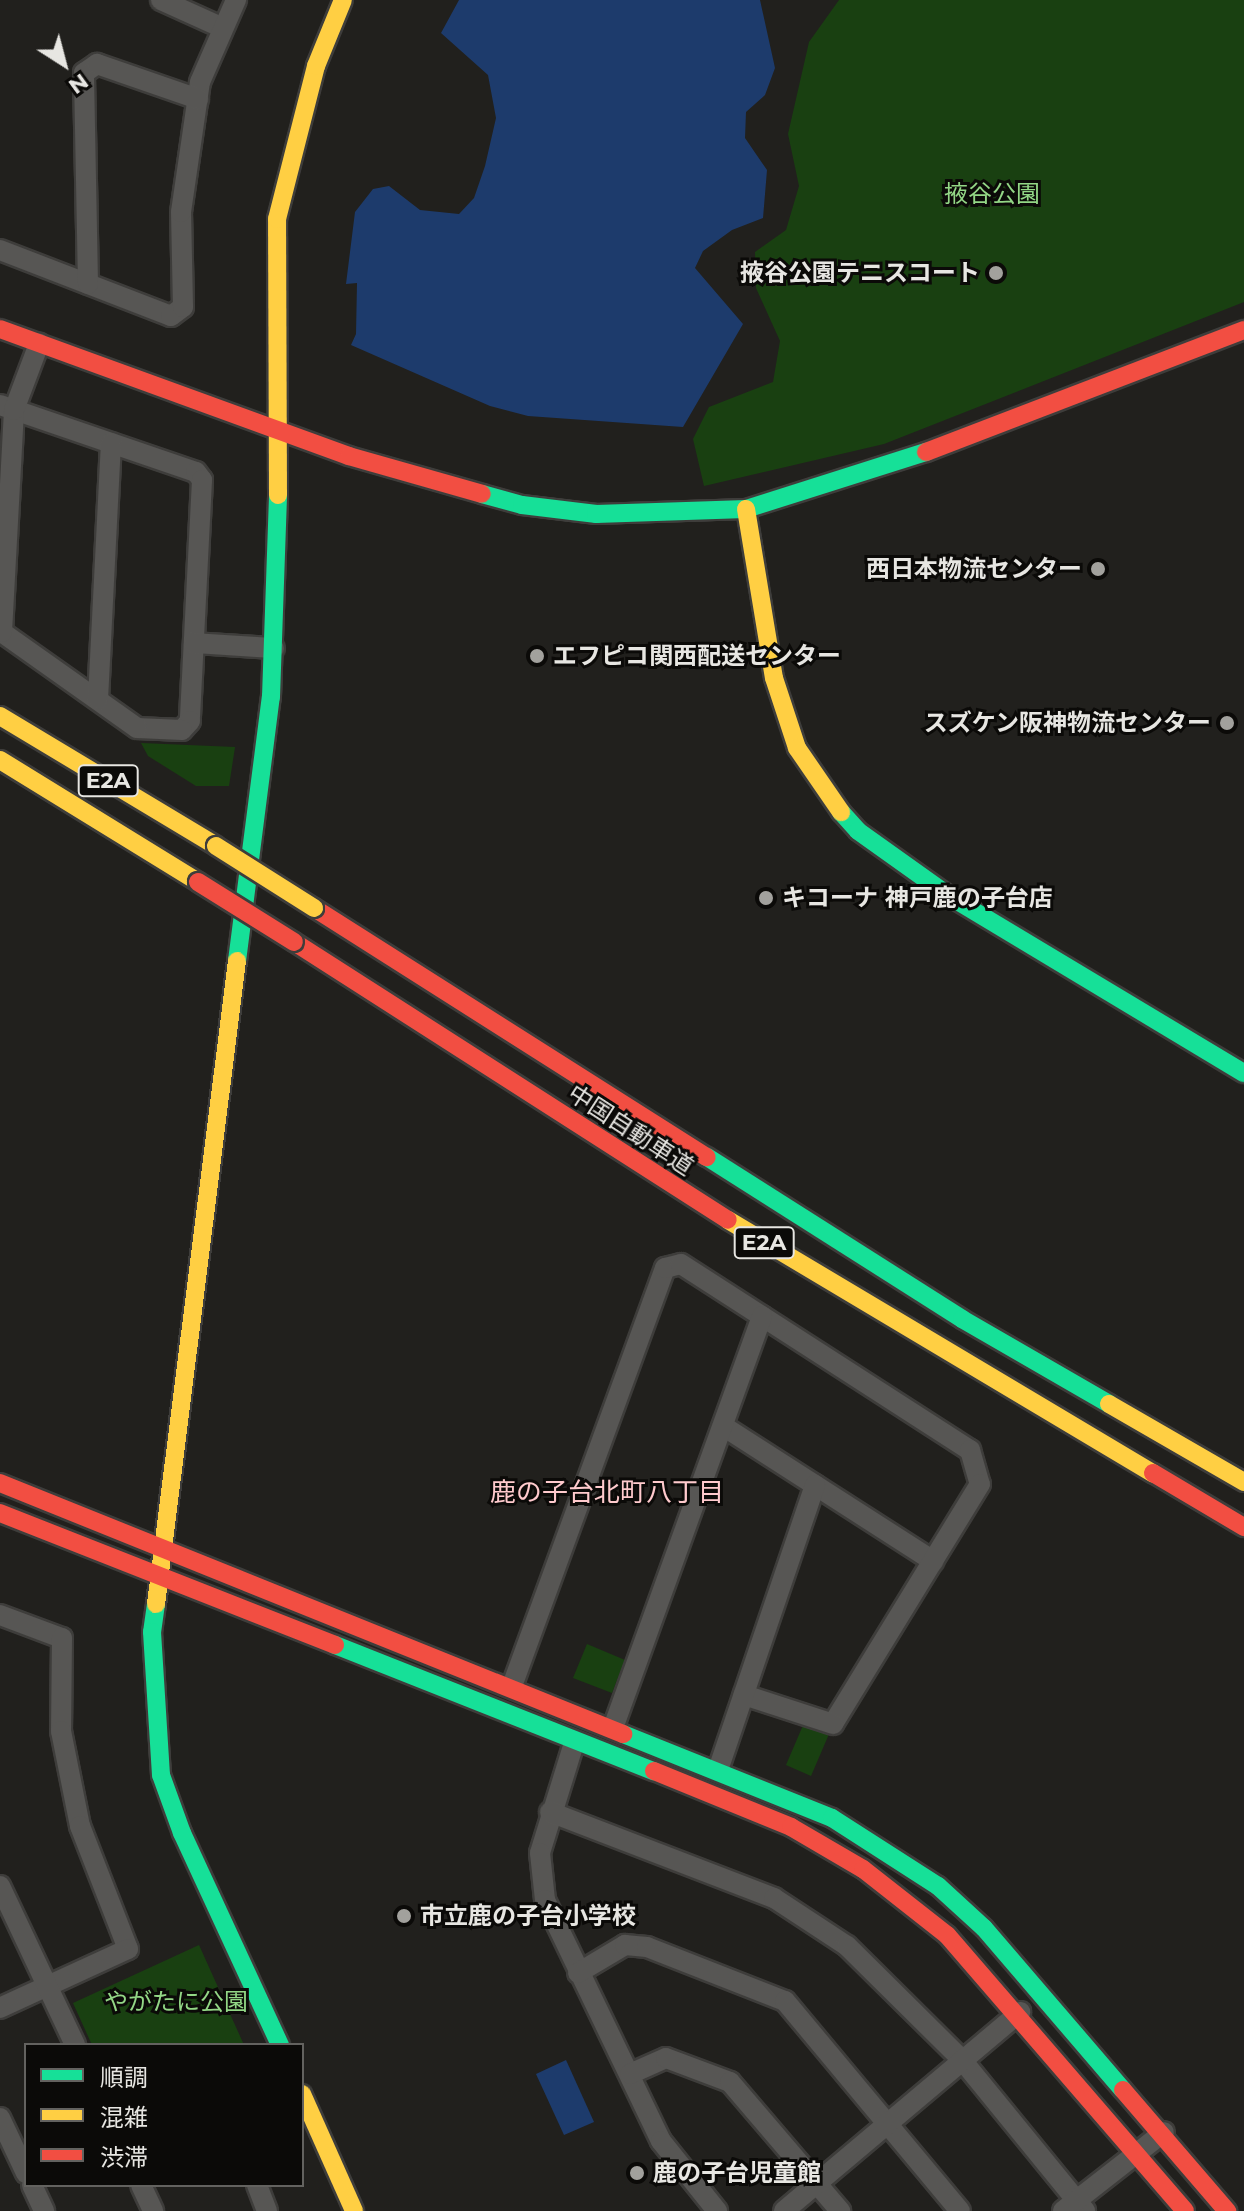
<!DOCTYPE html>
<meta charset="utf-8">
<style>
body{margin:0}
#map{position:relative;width:1244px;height:2211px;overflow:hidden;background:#21201d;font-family:Montserrat,"Noto Sans JP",sans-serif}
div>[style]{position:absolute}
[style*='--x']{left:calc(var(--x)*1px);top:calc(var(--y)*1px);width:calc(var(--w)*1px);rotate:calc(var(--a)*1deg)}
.green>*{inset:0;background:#194011}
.water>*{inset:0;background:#1d3b6c}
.roads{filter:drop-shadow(2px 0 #3e3d3b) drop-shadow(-2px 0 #3e3d3b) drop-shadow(0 2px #3e3d3b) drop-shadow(0 -2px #3e3d3b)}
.street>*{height:20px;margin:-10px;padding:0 10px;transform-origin:10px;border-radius:10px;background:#575654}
.fast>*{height:18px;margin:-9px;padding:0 9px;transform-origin:9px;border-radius:9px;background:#16e098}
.slow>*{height:18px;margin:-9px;padding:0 9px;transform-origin:9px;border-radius:9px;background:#ffcf43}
.jam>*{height:18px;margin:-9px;padding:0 9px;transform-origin:9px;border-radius:9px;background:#f24e42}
.bridges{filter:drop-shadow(2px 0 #3e3d3b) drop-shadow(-2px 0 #3e3d3b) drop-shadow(0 2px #3e3d3b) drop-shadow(0 -2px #3e3d3b)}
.slow-bridge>*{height:18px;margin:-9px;padding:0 9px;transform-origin:9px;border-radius:9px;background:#ffcf43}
.jam-bridge>*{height:18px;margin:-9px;padding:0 9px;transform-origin:9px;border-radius:9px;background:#f24e42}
.dots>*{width:22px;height:22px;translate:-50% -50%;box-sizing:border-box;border:4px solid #0b0a08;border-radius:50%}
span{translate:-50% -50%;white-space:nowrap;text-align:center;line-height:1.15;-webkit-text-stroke:6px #0b0a08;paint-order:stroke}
.shield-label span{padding:2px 6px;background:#0b0a08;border:2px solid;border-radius:6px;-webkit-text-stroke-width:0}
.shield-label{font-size:22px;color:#e7e6e2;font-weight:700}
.park-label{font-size:24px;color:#93d786}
.poi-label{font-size:24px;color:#e7e6e2;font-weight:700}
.right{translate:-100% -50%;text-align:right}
.left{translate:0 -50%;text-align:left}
.street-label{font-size:24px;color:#e7e6e2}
.neighbourhood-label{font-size:26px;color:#ffcacd}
.legend{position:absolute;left:24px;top:2043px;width:280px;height:144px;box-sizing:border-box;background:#0b0a08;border:2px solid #63625f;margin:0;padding:10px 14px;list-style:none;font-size:24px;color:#e7e6e2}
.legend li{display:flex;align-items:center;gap:16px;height:40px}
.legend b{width:40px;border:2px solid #63625f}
.north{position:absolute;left:24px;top:24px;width:80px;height:80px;-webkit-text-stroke:6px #0b0a08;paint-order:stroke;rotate:144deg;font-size:22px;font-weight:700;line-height:32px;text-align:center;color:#e7e6e2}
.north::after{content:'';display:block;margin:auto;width:28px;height:36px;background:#e7e6e2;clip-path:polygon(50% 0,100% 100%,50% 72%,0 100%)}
</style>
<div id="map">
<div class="green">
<div style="clip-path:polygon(839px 0,1244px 0,1244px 302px,884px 444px,704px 486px,693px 439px,709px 407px,773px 382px,780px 341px,756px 288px,755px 252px,786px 230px,799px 186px,788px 134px,809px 42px)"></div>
<div style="clip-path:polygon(141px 743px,235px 747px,229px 786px,196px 786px,148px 756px)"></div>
<div style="clip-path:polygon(587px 1644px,625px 1660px,612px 1693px,573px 1678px)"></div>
<div style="clip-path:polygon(804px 1723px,829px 1734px,811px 1776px,786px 1765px)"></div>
<div style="clip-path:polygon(199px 1945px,244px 2045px,92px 2045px,73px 2003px)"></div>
</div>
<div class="water">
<div style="clip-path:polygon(459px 0,760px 0,775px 68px,765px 95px,746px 112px,745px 138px,767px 170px,763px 218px,732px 230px,703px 251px,695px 268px,743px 324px,683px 427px,528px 416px,490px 406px,351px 345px,356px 334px,357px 283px,346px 284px,355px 212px,373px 189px,389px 186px,420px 210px,459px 214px,474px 198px,485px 166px,496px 118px,488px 75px,441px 33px)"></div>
<div style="clip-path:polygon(566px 2060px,594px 2122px,564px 2135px,536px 2074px)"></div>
</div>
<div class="roads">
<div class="street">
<div style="--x:161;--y:0;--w:68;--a:24.3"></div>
<div style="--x:0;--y:250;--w:183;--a:21.1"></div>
<div style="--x:171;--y:316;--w:15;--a:-37"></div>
<div style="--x:183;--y:307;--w:95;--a:-91.2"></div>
<div style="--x:181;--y:212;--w:131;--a:-81.7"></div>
<div style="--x:200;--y:82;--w:90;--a:-66.3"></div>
<div style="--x:88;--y:284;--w:211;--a:-91.1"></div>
<div style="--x:84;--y:73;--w:16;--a:-35"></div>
<div style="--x:97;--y:64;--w:107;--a:19.1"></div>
<div style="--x:0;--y:405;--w:207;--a:18.9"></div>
<div style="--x:196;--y:472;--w:10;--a:53"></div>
<div style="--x:202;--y:480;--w:241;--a:92.9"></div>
<div style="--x:190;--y:721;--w:12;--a:132"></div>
<div style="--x:182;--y:730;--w:45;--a:-177.5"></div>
<div style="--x:137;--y:728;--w:168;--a:-144.7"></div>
<div style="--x:2;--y:632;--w:222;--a:-86.9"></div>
<div style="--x:14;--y:410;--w:71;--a:-69.3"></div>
<div style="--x:194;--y:643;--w:80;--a:3.6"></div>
<div style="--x:98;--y:699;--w:256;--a:-87.1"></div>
<div style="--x:723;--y:1426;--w:250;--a:32.7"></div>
<div style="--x:0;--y:1615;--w:66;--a:20.4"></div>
<div style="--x:62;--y:1638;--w:93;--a:90.6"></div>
<div style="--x:61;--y:1731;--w:97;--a:78.7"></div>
<div style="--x:80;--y:1826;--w:132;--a:68.7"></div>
<div style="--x:128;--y:1949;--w:141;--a:155.3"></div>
<div style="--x:512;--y:1686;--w:445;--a:-69.9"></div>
<div style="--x:665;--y:1268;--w:16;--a:-14"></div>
<div style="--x:681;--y:1264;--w:344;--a:32.8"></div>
<div style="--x:970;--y:1450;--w:35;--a:74"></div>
<div style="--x:980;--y:1484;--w:281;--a:121.5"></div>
<div style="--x:833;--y:1724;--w:94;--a:-162"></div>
<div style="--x:613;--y:1728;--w:438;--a:-70.1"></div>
<div style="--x:574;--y:1743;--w:115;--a:107.2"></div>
<div style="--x:540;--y:1853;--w:47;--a:83.9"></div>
<div style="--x:545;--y:1900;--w:267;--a:64.3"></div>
<div style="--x:661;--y:2141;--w:90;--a:51.3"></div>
<div style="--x:718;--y:1770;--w:301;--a:-71.2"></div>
<div style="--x:550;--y:1812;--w:240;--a:21"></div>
<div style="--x:774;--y:1898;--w:87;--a:33.3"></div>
<div style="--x:847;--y:1946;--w:162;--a:44.7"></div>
<div style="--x:962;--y:2060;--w:195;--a:50.8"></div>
<div style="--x:0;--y:1886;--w:176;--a:64.7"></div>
<div style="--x:578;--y:1973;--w:55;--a:-30.8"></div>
<div style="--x:625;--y:1945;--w:22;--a:5"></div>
<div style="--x:647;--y:1947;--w:148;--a:21.4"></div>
<div style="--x:785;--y:2001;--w:273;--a:50.2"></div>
<div style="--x:630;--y:2074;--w:39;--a:-24"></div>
<div style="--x:666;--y:2058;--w:68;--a:20.6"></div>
<div style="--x:730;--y:2082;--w:170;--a:49.5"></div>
<div style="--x:0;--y:2118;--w:61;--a:64.7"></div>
<div style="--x:32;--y:2185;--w:29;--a:65"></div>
<div style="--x:141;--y:2185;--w:29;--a:65"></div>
<div style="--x:257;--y:2185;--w:28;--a:69"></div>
<div style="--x:784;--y:2211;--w:309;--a:-40.1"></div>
<div style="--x:1063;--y:2211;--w:128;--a:-38"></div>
</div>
<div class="fast">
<div style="--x:482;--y:494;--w:41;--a:15.4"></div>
<div style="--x:522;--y:505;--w:75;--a:6.9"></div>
<div style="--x:596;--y:514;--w:150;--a:-1.9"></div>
<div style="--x:746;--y:509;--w:189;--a:-17.6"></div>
<div style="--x:841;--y:812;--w:25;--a:48"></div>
<div style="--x:858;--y:831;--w:112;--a:35.5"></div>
<div style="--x:949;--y:896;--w:344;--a:31"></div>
<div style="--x:237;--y:961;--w:266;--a:-82.7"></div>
<div style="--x:271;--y:697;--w:202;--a:-88"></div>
<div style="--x:707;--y:1157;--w:302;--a:32.4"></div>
<div style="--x:962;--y:1319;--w:170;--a:30"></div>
<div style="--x:156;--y:1604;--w:28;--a:98"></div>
<div style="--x:152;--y:1632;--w:143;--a:86.4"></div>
<div style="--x:161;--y:1775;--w:62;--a:70.1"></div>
<div style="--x:182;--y:1833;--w:234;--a:65.2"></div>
<div style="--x:335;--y:1645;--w:343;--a:21.6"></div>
<div style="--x:623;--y:1734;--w:225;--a:21.9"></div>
<div style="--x:832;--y:1818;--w:126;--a:32.7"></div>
<div style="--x:938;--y:1886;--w:62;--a:42.4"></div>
<div style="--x:984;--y:1928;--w:213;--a:49.4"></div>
</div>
<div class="slow">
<div style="--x:278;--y:495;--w:276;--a:-90.2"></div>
<div style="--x:277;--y:219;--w:158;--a:-75.7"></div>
<div style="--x:316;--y:66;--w:71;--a:-67.8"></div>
<div style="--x:746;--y:509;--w:171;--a:80.6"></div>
<div style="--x:774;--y:678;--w:74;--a:71.8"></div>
<div style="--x:797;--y:748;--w:78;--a:55.5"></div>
<div style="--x:0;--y:716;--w:252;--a:31"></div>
<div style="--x:0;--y:760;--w:233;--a:31.6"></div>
<div style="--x:728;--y:1220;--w:495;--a:30.8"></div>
<div style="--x:1109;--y:1404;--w:156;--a:30"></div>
<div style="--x:156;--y:1604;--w:648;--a:-82.82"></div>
<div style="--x:302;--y:2094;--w:128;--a:66"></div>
</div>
<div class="jam">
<div style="--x:0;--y:329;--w:371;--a:20"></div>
<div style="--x:349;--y:456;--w:138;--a:15.9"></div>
<div style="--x:926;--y:452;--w:341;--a:-21"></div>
<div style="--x:314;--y:908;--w:465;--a:32.4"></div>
<div style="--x:294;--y:942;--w:515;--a:32.64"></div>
<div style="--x:1153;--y:1473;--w:106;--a:30.7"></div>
<div style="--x:0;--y:1483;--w:672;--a:21.94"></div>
<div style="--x:0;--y:1513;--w:360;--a:21.5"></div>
<div style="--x:654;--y:1771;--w:148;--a:22.2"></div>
<div style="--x:791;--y:1827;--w:83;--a:30.3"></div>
<div style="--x:863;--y:1869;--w:107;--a:38.2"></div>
<div style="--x:947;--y:1935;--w:364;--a:49.2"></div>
<div style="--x:1123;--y:2090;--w:160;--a:49.3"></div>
</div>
</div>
<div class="bridges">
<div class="slow-bridge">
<div style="--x:216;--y:846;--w:116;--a:32.3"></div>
</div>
<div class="jam-bridge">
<div style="--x:198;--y:882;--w:113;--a:32"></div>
</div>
</div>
<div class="dots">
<div style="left:996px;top:273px;background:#a2a19d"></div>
<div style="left:1098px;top:569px;background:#a2a19d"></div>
<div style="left:537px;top:656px;background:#a2a19d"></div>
<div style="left:1227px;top:723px;background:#a2a19d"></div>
<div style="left:766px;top:898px;background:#a2a19d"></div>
<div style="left:404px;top:1916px;background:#a2a19d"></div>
<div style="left:637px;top:2173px;background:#a2a19d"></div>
</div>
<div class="shield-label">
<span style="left:108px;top:781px">E2A</span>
<span style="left:764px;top:1243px">E2A</span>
</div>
<div class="park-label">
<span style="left:992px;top:194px">掖谷公園</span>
<span style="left:176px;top:2002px">やがたに公園</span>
</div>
<div class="poi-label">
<span class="right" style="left:980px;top:273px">掖谷公園テニスコート</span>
<span class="right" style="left:1082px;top:569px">西日本物流センター</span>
<span class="left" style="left:553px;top:656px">エフピコ関西配送センター</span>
<span class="right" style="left:1211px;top:723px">スズケン阪神物流センター</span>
<span class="left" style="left:782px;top:898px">キコーナ 神戸鹿の子台店</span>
<span class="left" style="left:420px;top:1916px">市立鹿の子台小学校</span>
<span class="left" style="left:653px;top:2173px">鹿の子台児童館</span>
</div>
<div class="street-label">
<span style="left:631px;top:1130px;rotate:33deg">中国自動車道</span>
</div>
<div class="neighbourhood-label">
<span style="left:607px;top:1493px">鹿の子台北町八丁目</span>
</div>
<ul class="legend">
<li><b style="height:10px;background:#16e098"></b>順調</li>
<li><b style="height:10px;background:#ffcf43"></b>混雑</li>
<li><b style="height:10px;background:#f24e42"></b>渋滞</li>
</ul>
<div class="north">N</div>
</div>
